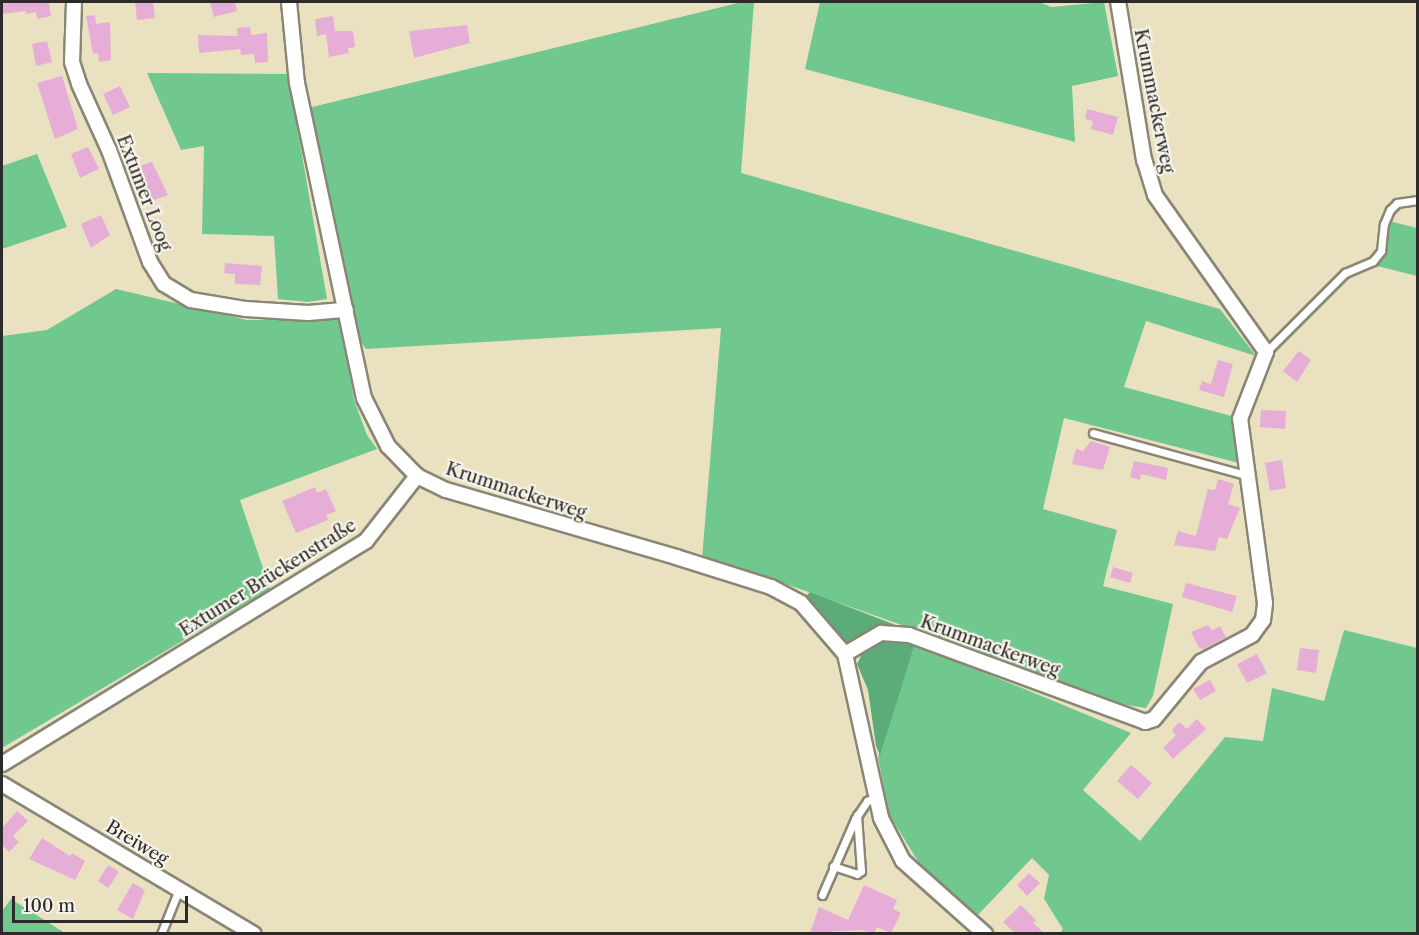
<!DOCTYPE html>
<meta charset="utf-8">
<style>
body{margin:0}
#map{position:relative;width:1419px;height:935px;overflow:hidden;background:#eae1c1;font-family:"Libre Caslon Text",serif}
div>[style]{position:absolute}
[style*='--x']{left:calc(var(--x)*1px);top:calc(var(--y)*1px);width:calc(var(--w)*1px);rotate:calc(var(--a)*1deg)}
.green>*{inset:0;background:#70c88e}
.forest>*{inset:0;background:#5cac79}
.building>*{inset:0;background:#e6aed7}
.roads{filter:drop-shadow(2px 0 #8a8676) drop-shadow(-2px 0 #8a8676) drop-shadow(0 2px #8a8676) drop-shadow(0 -2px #8a8676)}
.lane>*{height:7px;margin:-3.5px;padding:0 3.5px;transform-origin:3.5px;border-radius:3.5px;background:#fff}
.street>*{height:14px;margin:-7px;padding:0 7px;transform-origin:7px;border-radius:7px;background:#fff}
span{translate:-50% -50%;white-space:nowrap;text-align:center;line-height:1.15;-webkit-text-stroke:4.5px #f7f3e8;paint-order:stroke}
.street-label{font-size:18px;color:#2b2b2b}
.frame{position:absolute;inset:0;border:3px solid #2b2b2b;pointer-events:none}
.scale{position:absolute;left:12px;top:896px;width:176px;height:27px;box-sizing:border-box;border:3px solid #2b2b2b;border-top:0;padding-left:8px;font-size:18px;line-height:21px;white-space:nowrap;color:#2b2b2b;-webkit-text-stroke:4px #f7f3e8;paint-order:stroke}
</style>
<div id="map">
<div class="green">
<div style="clip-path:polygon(742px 2px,754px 2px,741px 173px,1220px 309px,1256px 356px,1146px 321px,1124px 387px,1235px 417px,1239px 463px,1064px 418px,1043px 509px,1117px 530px,1103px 586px,1173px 604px,1153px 696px,1146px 708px,1127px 705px,766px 577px,702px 559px,721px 328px,366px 349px,360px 341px,308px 108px)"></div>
<div style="clip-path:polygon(820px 2px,1038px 2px,1052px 7px,1104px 2px,1118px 76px,1072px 86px,1075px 142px,805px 69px)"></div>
<div style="clip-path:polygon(147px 73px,288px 74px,327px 299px,308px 302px,278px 299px,274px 236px,202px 234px,204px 146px,181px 150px)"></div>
<div style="clip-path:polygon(37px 154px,67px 227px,2px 249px,2px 166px)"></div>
<div style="clip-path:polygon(1389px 221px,1417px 228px,1417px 276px,1377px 266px,1384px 256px)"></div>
<div style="clip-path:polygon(116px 289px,247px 320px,341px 319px,354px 400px,367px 435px,377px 449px,240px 500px,270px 589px,2px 748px,2px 336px,47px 330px)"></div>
<div style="clip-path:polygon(1344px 630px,1417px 648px,1417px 933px,1060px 933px,1063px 929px,1044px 899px,1049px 875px,1032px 858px,976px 917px,919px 863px,889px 814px,878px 757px,915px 644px,1131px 733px,1083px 790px,1140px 841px,1225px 737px,1263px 741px,1272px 688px,1324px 701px)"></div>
<div style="clip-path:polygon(11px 899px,65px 933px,2px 933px,2px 911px)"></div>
</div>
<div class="forest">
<div style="clip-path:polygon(810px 592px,906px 629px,862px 637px,847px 644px,808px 604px,806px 596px)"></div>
<div style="clip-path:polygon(881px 640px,915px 644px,880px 755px,876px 746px,868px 690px,857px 664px,865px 648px)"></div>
</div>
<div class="building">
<div style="clip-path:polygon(2px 2px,49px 2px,51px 16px,37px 19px,36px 12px,26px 14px,26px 11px,2px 14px)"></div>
<div style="clip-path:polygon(135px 2px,153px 2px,155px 18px,137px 20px)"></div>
<div style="clip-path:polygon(210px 2px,235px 2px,237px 11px,214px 17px)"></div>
<div style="clip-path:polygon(95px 15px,96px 24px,110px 22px,111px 60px,99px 62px,98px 53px,93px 54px,86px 16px)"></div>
<div style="clip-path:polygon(333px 16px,335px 31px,353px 31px,355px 47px,348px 48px,349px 53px,329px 57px,326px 34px,317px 36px,315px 19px)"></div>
<div style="clip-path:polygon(467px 25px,470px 43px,414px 58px,409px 31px)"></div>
<div style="clip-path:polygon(250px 27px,251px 35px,267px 33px,268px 62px,255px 63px,254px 54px,241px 55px,240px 49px,199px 53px,198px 35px,238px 36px,237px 28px)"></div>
<div style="clip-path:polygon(47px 41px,52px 62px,36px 66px,32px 44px)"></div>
<div style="clip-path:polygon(62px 76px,78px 129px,55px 139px,37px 83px)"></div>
<div style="clip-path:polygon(120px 86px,130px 107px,113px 115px,103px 94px)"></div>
<div style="clip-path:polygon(1087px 109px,1118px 117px,1113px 135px,1091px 129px,1093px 121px,1085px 119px)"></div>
<div style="clip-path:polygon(88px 147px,99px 169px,80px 178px,71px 154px)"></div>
<div style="clip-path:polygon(152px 162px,168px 195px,141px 205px,131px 169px)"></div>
<div style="clip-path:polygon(101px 215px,110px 235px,91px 248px,81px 224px)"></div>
<div style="clip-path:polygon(225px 263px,262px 266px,260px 285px,235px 284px,235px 274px,224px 273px)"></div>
<div style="clip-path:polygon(1299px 351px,1311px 360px,1297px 382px,1283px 371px)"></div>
<div style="clip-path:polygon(1218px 360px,1233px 364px,1224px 397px,1199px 390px,1202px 381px,1211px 384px)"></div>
<div style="clip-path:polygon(1261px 410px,1286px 411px,1285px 429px,1260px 427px)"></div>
<div style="clip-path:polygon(1091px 441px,1110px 447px,1103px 470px,1072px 464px,1076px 449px,1083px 451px)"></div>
<div style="clip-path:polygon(1282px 460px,1286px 488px,1270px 491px,1265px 463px)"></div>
<div style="clip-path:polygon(1134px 461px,1168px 468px,1166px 480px,1141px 474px,1140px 480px,1130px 477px)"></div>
<div style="clip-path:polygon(1218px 479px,1234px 484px,1228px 504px,1240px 508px,1227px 539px,1219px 537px,1215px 551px,1174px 545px,1178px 531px,1196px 536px,1208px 489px,1215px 490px)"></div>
<div style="clip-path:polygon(315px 487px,317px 493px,326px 489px,336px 511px,326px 515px,328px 520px,296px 533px,282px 501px)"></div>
<div style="clip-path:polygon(1113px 567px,1133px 573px,1130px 583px,1110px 577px)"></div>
<div style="clip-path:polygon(1186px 583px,1237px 596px,1232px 612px,1182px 597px)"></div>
<div style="clip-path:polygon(1208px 625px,1212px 630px,1220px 626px,1226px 637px,1204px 649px,1199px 648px,1191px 632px)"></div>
<div style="clip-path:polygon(1300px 648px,1319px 650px,1316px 673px,1297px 670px)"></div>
<div style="clip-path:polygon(1257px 654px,1267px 673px,1247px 683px,1237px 664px)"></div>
<div style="clip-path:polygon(1210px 680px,1216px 691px,1200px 700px,1193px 689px)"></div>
<div style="clip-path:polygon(1197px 719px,1206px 729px,1173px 759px,1163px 748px,1176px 735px,1172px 730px,1179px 722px,1187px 729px)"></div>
<div style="clip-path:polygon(1131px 765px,1152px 783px,1138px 799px,1117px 781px)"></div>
<div style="clip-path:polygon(17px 811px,28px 821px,13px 836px,19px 842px,9px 852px,2px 845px,2px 828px)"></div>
<div style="clip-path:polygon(42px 838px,70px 856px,72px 853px,85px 861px,75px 880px,29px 859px)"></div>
<div style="clip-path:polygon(108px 865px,119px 872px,108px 888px,98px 881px)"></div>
<div style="clip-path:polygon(1029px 873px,1040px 883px,1027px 896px,1017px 885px)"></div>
<div style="clip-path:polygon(133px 883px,145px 890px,133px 919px,117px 910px)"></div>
<div style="clip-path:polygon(864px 885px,897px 900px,893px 909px,901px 913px,891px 933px,877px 927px,874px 933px,860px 930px,810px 933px,819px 907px,848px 920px)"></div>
<div style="clip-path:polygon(1021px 905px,1036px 920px,1033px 923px,1044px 933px,1015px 933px,1003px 922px)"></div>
</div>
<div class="roads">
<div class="lane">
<div style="--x:1266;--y:352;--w:112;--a:-45"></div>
<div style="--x:1345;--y:273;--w:30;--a:-23"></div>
<div style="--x:1373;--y:261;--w:13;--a:-51"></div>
<div style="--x:1381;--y:251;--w:27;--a:-84"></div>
<div style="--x:1384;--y:224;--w:15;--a:-67"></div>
<div style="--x:1390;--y:210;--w:10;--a:-45"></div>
<div style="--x:1397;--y:203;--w:21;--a:-8"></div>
<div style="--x:1093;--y:433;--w:159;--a:15.4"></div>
<div style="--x:833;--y:866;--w:25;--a:18"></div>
<div style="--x:857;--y:874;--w:5;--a:-37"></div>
<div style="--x:861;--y:871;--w:56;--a:-94.1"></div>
<div style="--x:822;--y:895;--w:83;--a:-66.5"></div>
<div style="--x:855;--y:819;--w:22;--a:-56"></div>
<div style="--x:867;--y:801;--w:10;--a:-17"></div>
<div style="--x:161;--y:934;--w:48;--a:-68.2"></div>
</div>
<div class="street">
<div style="--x:74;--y:2;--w:60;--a:91.9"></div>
<div style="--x:72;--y:62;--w:23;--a:72"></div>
<div style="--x:79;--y:84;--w:72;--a:65.6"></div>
<div style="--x:109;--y:150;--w:119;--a:69.9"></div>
<div style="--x:150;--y:262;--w:26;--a:58"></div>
<div style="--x:164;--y:284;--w:31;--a:31"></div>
<div style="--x:191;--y:300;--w:56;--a:9.3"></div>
<div style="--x:246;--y:309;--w:62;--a:3.7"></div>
<div style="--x:308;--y:313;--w:38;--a:-5"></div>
<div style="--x:289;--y:2;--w:81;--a:84.4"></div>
<div style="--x:297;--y:83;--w:322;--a:78"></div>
<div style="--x:364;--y:398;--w:54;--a:63.4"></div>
<div style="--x:388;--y:446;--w:42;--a:46"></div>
<div style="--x:417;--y:476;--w:32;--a:26"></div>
<div style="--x:446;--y:490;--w:240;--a:16.2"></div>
<div style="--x:676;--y:557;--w:100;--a:17.5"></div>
<div style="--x:771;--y:587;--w:34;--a:28"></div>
<div style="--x:801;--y:603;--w:67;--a:49.2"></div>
<div style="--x:845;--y:654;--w:168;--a:77.6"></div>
<div style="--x:881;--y:818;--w:48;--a:62.9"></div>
<div style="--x:903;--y:861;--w:110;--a:41.7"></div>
<div style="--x:845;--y:654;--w:42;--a:-30.3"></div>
<div style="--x:881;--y:633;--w:28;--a:4"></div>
<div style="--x:909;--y:635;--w:252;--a:20.2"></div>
<div style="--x:1145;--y:722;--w:9;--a:-18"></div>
<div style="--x:1154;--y:719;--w:74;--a:-50.5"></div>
<div style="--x:1201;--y:662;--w:58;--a:-27.9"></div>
<div style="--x:1252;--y:635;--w:19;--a:-54"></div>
<div style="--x:1263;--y:620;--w:17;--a:-83"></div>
<div style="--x:1265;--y:603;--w:186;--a:-97.7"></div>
<div style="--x:1240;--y:419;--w:72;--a:-68.8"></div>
<div style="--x:1266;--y:352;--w:192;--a:-125.3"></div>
<div style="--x:1155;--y:195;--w:37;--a:-107"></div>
<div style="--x:1144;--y:160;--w:160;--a:-99.3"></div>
<div style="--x:2;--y:764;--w:427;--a:-31.5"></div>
<div style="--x:366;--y:541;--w:83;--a:-51.9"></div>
<div style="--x:2;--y:784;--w:293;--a:30.8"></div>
</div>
</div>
<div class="street-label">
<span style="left:1154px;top:101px;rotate:79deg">Krummackerweg</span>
<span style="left:144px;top:193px;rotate:69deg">Extumer Loog</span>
<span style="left:516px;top:491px;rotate:18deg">Krummackerweg</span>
<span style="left:268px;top:578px;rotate:-32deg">Extumer Brückenstraße</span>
<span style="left:990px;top:646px;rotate:20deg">Krummackerweg</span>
<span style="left:137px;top:843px;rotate:31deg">Breiweg</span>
</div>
<div class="frame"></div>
<div class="scale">100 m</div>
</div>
